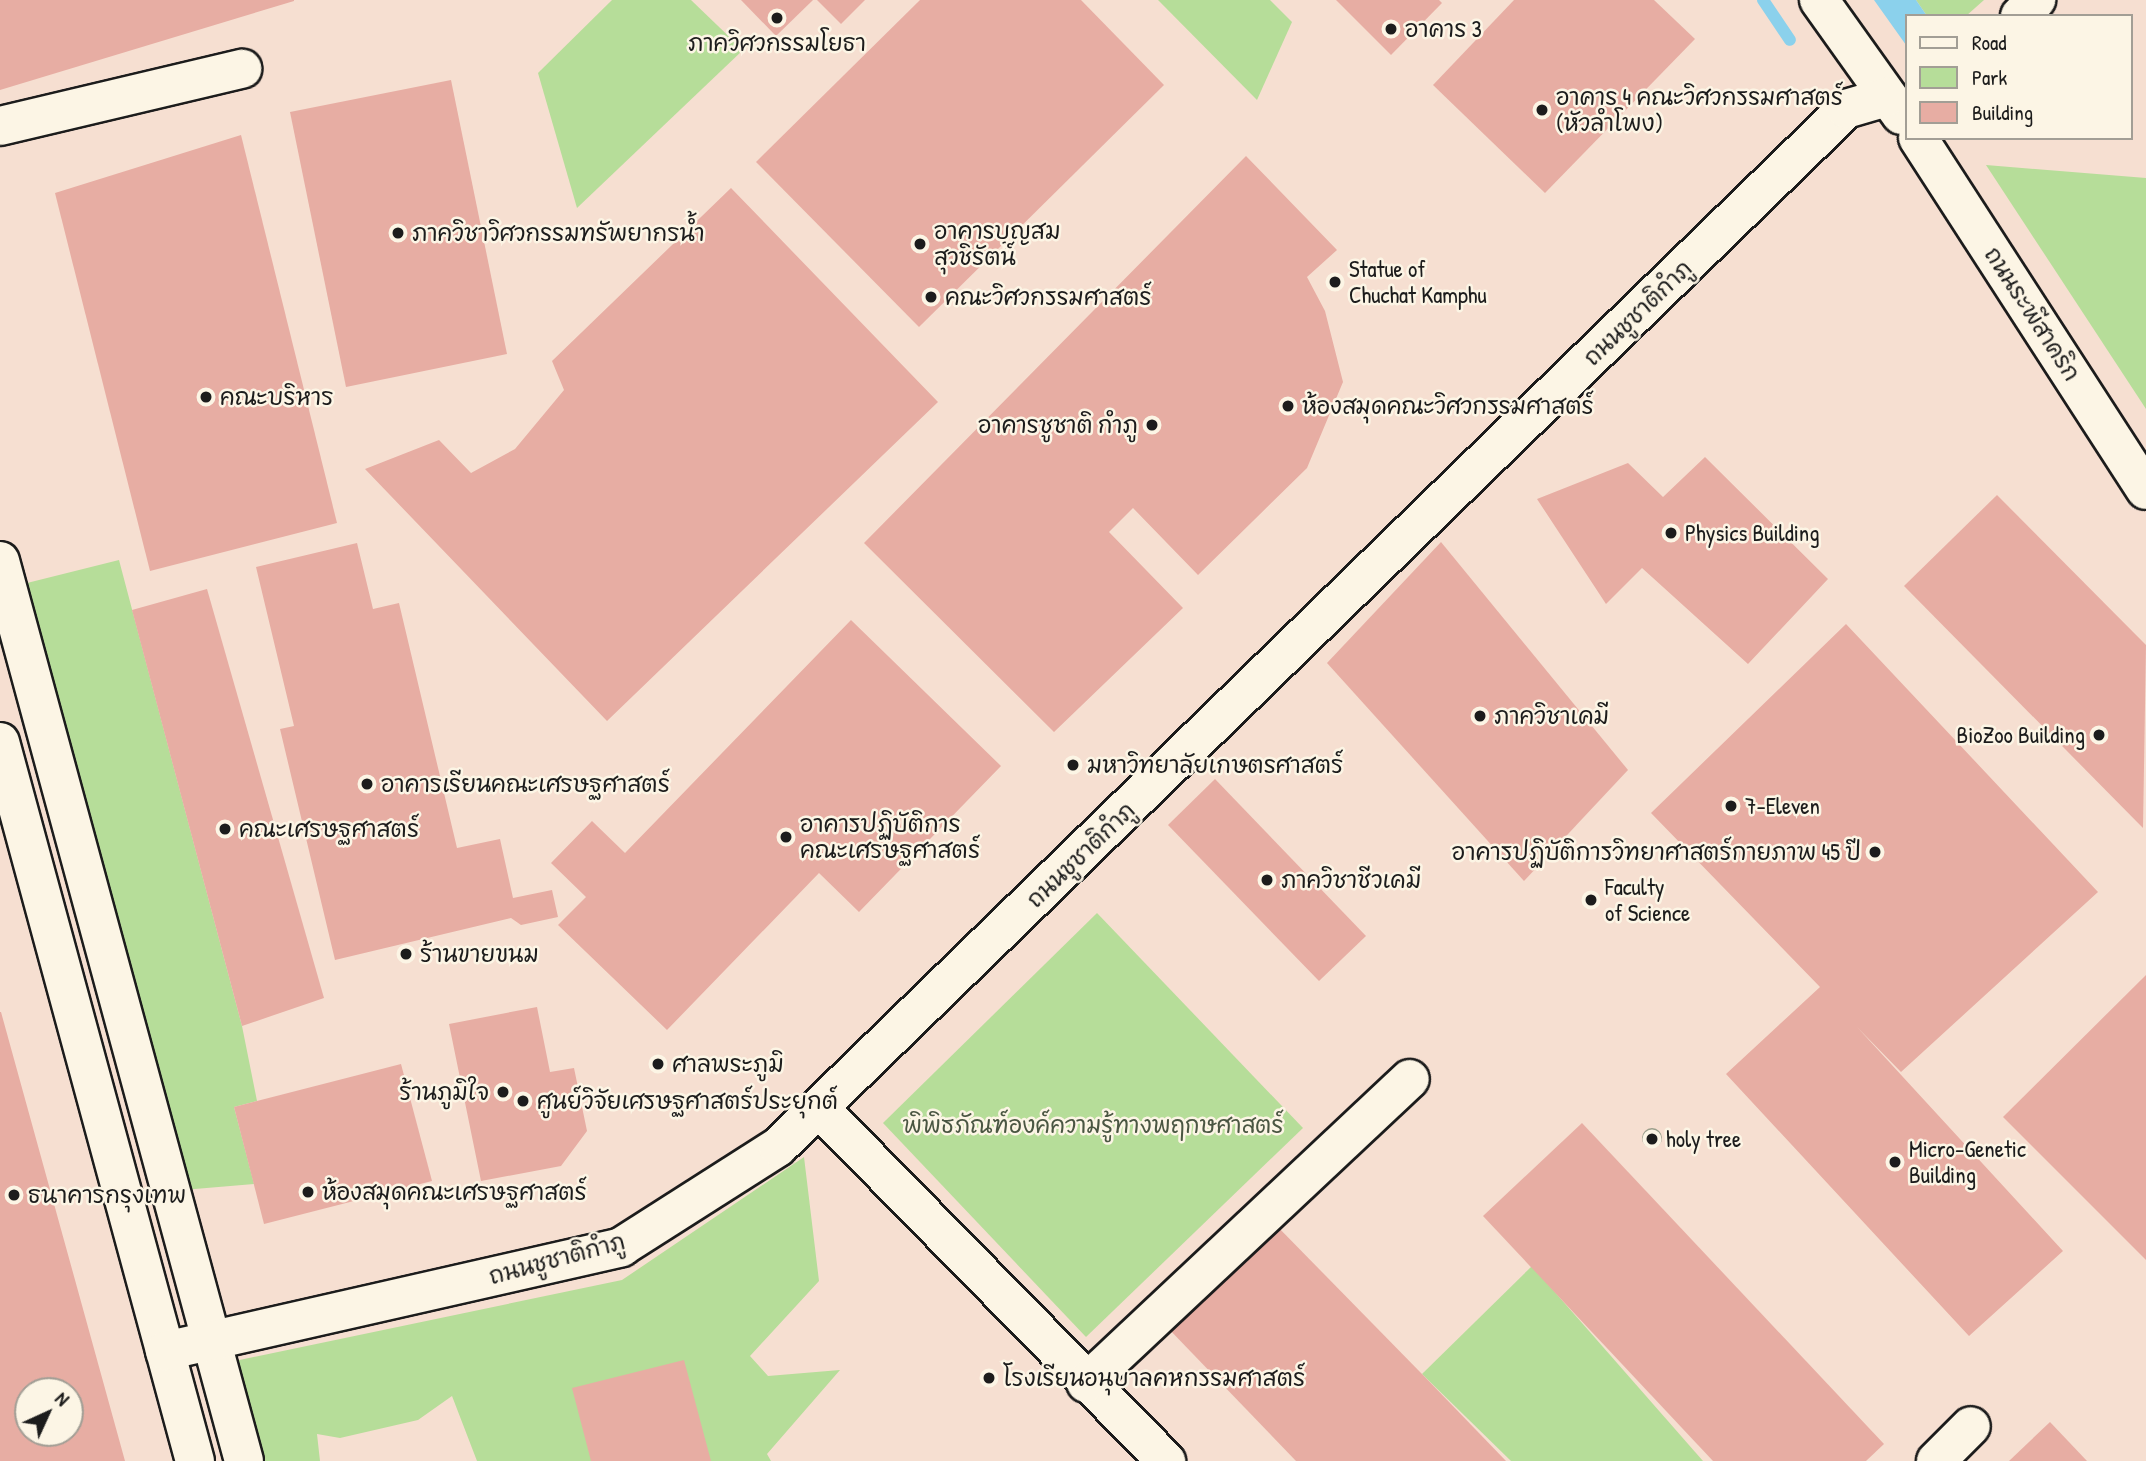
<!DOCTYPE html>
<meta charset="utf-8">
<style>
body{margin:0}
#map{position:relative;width:2146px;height:1461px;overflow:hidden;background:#fcf5e5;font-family:"Patrick Hand","Playpen Sans Thai",sans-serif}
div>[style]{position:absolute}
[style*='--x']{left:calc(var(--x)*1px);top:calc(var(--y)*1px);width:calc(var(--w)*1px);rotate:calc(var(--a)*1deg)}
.built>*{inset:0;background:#f6dfd1}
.green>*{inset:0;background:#b6dd99}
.water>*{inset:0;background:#8bd1ec}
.stream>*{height:12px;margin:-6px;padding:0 6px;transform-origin:6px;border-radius:6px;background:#8bd1ec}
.building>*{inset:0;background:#e7ada3}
.roads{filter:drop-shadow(2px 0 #1c1c1c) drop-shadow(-2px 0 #1c1c1c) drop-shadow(0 2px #1c1c1c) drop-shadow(0 -2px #1c1c1c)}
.minor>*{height:38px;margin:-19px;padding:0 19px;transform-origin:19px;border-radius:19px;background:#fcf5e5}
.trees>*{width:20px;height:20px;margin:-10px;border-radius:50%;background:#9a9e8b}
.dots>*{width:19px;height:19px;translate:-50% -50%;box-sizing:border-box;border:4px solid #fcf5e5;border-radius:50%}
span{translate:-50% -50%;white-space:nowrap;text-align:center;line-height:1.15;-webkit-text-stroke:5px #fcf5e5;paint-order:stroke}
.poi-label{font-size:23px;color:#1c1c1c}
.left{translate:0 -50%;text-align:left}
.right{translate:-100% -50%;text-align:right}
.street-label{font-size:23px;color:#1c1c1c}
.park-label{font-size:23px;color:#4a5642}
.legend{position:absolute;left:1905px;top:14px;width:228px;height:126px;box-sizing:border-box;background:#fcf5e5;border:2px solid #a29e95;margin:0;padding:9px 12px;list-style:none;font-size:21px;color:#1c1c1c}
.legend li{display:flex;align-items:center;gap:14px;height:35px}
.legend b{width:35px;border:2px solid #a29e95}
.north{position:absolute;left:14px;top:1377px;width:70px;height:70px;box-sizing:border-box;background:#fcf5e5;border:2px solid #a29e95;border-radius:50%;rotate:45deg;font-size:19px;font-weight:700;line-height:28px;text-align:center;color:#1c1c1c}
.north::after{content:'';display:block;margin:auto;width:24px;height:32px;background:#1c1c1c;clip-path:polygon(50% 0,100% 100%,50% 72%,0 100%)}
</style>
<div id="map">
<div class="built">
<div style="clip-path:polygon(evenodd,0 0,2146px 0,2146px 1461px,0 1461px,0 0,1906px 16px,2130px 16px,2130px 138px,1906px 138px,1906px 16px,0 0,28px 1391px,70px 1391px,70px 1433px,28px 1433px,28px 1391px)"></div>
</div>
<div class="green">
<div style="clip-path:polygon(612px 0,691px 0,743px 50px,577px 208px,538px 73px)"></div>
<div style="clip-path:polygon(1158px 0,1270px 0,1292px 22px,1257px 100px)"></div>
<div style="clip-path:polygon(1916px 0,1984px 0,1966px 16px,1927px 16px)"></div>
<div style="clip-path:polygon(1986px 165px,2146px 178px,2146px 409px)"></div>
<div style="clip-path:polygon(119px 560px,242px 1026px,257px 1101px,234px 1107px,254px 1184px,171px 1191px,7px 588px)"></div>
<div style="clip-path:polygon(1097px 913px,1303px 1128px,1086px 1337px,883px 1123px)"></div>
<div style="clip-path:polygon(804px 1157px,819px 1281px,750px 1356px,768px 1376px,840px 1370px,767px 1454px,771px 1461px,477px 1461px,452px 1396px,418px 1420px,340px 1438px,317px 1434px,320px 1461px,257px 1461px,230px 1362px,622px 1280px)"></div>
<div style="clip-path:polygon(1532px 1266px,1703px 1461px,1511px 1461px,1422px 1374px)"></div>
</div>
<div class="water">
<div style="clip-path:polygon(1874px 0,1916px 0,1927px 16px,1906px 16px,1906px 45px)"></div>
</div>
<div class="stream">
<div style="--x:1763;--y:0;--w:48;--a:56"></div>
</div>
<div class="building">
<div style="clip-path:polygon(0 0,294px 0,294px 1px,0 90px)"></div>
<div style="clip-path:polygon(741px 0,813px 0,776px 36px)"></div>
<div style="clip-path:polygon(817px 0,865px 0,841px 24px)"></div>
<div style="clip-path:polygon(920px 0,1081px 0,1164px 85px,919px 327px,756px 162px)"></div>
<div style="clip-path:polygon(1336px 0,1439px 0,1442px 3px,1391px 55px)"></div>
<div style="clip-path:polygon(1514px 0,1654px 0,1695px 39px,1545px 193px,1433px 85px)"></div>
<div style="clip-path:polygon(451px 80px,507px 354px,346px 387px,290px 112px)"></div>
<div style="clip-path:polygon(241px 135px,337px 523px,150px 571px,55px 193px)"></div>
<div style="clip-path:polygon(1246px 156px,1337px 250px,1307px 277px,1325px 311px,1343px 382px,1307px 468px,1198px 575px,1133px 508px,1109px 532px,1183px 608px,1054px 732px,864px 543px)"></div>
<div style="clip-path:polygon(731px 188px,938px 402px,607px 721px,365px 469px,439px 440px,471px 473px,515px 449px,564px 390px,552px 361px)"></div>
<div style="clip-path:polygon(1705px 457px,1828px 579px,1748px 664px,1642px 568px,1606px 604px,1537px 499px,1628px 463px,1663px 497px)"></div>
<div style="clip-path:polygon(1997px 495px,2146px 645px,2143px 828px,1904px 586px)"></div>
<div style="clip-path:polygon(1441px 542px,1628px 770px,1524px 881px,1327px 663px)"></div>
<div style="clip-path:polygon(357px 543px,373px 609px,399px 603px,457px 848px,500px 839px,513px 898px,552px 890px,558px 917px,521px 925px,511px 918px,335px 960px,280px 729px,294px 726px,256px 567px)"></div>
<div style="clip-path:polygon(207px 589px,324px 998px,242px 1026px,132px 610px)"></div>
<div style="clip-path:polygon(851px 620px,1001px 766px,859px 912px,819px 873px,667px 1030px,558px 925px,586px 897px,551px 863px,592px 821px,625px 853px)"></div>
<div style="clip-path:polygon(1846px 624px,2098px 892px,1901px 1072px,1857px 1027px,2063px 1251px,1969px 1336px,1726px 1074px,1820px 987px,1651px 813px)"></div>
<div style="clip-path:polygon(1215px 779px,1366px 936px,1319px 981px,1168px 825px)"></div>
<div style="clip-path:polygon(2146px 975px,2146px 1260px,2003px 1117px)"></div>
<div style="clip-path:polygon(537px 1007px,550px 1072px,574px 1068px,587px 1131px,561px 1166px,481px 1181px,449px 1024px)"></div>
<div style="clip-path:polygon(evenodd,0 1012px,1px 1012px,125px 1461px,0 1461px,0 1012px,28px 1391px,70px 1391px,70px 1433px,28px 1433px,28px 1391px)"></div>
<div style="clip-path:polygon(401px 1064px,432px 1181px,264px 1224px,234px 1107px)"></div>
<div style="clip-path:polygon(1582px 1123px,1884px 1444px,1866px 1461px,1713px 1461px,1483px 1216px)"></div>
<div style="clip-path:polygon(1273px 1222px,1422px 1374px,1506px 1461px,1296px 1461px,1166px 1326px)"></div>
<div style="clip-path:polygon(684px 1360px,711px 1461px,591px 1461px,572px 1388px)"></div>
<div style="clip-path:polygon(2050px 1422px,2087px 1461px,2009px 1461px)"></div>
</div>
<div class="roads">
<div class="minor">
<div style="--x:1819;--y:0;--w:141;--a:54.5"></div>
<div style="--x:2020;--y:16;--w:23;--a:-45"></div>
<div style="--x:0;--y:126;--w:249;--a:-13.3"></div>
<div style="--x:1918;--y:138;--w:419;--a:57.1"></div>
<div style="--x:0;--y:561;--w:932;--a:74.83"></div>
<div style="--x:0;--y:742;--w:745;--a:74.83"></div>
<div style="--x:820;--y:1109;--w:494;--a:45.5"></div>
<div style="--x:165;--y:1351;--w:468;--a:-12.8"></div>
<div style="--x:621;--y:1247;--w:186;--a:-32.5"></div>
<div style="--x:778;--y:1147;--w:1489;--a:-44.18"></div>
<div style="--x:1846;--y:109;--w:43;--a:-16.3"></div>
<div style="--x:1086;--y:1383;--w:444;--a:-43.2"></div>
<div style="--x:1936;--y:1461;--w:49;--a:-45"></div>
</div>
</div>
<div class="trees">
<div style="left:1652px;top:1138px"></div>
</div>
<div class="dots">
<div style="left:777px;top:18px;background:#1c1c1c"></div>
<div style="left:1391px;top:29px;background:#1c1c1c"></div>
<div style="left:1542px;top:110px;background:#1c1c1c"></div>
<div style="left:398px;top:233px;background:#1c1c1c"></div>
<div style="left:920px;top:244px;background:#1c1c1c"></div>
<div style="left:1335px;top:282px;background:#1c1c1c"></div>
<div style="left:931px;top:297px;background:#1c1c1c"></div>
<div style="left:206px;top:397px;background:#1c1c1c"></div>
<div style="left:1288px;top:406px;background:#1c1c1c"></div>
<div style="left:1152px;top:425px;background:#1c1c1c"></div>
<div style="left:1671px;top:533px;background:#1c1c1c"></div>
<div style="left:1480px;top:716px;background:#1c1c1c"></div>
<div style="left:2099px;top:735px;background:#1c1c1c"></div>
<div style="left:1073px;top:765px;background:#1c1c1c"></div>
<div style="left:367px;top:784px;background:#1c1c1c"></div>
<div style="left:1731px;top:806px;background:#1c1c1c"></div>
<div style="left:225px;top:829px;background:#1c1c1c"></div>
<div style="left:786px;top:837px;background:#1c1c1c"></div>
<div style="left:1875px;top:852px;background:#1c1c1c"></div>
<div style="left:1267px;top:880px;background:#1c1c1c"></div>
<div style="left:1591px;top:900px;background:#1c1c1c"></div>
<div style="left:406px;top:954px;background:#1c1c1c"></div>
<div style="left:658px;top:1064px;background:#1c1c1c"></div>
<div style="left:503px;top:1092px;background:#1c1c1c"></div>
<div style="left:523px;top:1101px;background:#1c1c1c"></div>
<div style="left:1652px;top:1139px;background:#1c1c1c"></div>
<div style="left:1895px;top:1162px;background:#1c1c1c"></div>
<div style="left:308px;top:1192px;background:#1c1c1c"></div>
<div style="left:14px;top:1195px;background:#1c1c1c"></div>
<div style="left:989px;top:1378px;background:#1c1c1c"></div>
</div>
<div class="poi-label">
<span class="left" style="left:1405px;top:29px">อาคาร 3</span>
<span style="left:777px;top:43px">ภาควิศวกรรมโยธา</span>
<span class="left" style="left:1556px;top:110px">อาคาร 4 คณะวิศวกรรมศาสตร์<br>(หัวลำโพง)</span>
<span class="left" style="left:934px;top:244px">อาคารบุญสม<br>สุวชิรัตน์</span>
<span class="left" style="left:412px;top:233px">ภาควิชาวิศวกรรมทรัพยากรน้ำ</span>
<span class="left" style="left:1349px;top:282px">Statue of<br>Chuchat Kamphu</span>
<span class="left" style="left:945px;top:297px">คณะวิศวกรรมศาสตร์</span>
<span class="left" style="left:220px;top:397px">คณะบริหาร</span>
<span class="left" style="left:1302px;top:406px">ห้องสมุดคณะวิศวกรรมศาสตร์</span>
<span class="right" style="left:1138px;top:425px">อาคารชูชาติ กำภู</span>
<span class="left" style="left:1685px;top:533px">Physics Building</span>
<span class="left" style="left:1494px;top:716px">ภาควิชาเคมี</span>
<span class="right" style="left:2085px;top:735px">BioZoo Building</span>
<span class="left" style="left:1087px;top:765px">มหาวิทยาลัยเกษตรศาสตร์</span>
<span class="left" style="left:381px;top:784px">อาคารเรียนคณะเศรษฐศาสตร์</span>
<span class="left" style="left:1745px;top:806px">7-Eleven</span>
<span class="left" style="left:800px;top:837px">อาคารปฏิบัติการ<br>คณะเศรษฐศาสตร์</span>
<span class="left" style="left:239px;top:829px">คณะเศรษฐศาสตร์</span>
<span class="right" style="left:1861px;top:852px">อาคารปฏิบัติการวิทยาศาสตร์กายภาพ 45 ปี</span>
<span class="left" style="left:1281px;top:880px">ภาควิชาชีวเคมี</span>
<span class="left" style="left:1605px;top:900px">Faculty<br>of Science</span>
<span class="left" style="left:420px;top:954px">ร้านขายขนม</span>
<span class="left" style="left:672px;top:1064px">ศาลพระภูมิ</span>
<span class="right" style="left:489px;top:1092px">ร้านภูมิใจ</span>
<span class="left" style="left:537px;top:1101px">ศูนย์วิจัยเศรษฐศาสตร์ประยุกต์</span>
<span class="left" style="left:1666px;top:1139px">holy tree</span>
<span class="left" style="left:1909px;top:1162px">Micro-Genetic<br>Building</span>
<span class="left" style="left:322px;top:1192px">ห้องสมุดคณะเศรษฐศาสตร์</span>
<span class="left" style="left:28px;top:1195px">ธนาคารกรุงเทพ</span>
<span class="left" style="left:1003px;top:1378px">โรงเรียนอนุบาลคหกรรมศาสตร์</span>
</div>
<div class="street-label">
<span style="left:1638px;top:313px;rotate:-44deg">ถนนชูชาติกำภู</span>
<span style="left:2032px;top:314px;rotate:57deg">ถนนระพีสาคริก</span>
<span style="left:1081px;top:855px;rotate:-44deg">ถนนชูชาติกำภู</span>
<span style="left:557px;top:1259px;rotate:-15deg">ถนนชูชาติกำภู</span>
</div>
<div class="park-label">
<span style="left:1093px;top:1125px">พิพิธภัณฑ์องค์ความรู้ทางพฤกษศาสตร์</span>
</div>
<ul class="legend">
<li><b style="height:9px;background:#fcf5e5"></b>Road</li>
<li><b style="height:19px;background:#b6dd99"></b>Park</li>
<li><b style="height:19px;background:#e7ada3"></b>Building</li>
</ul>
<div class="north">N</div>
</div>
